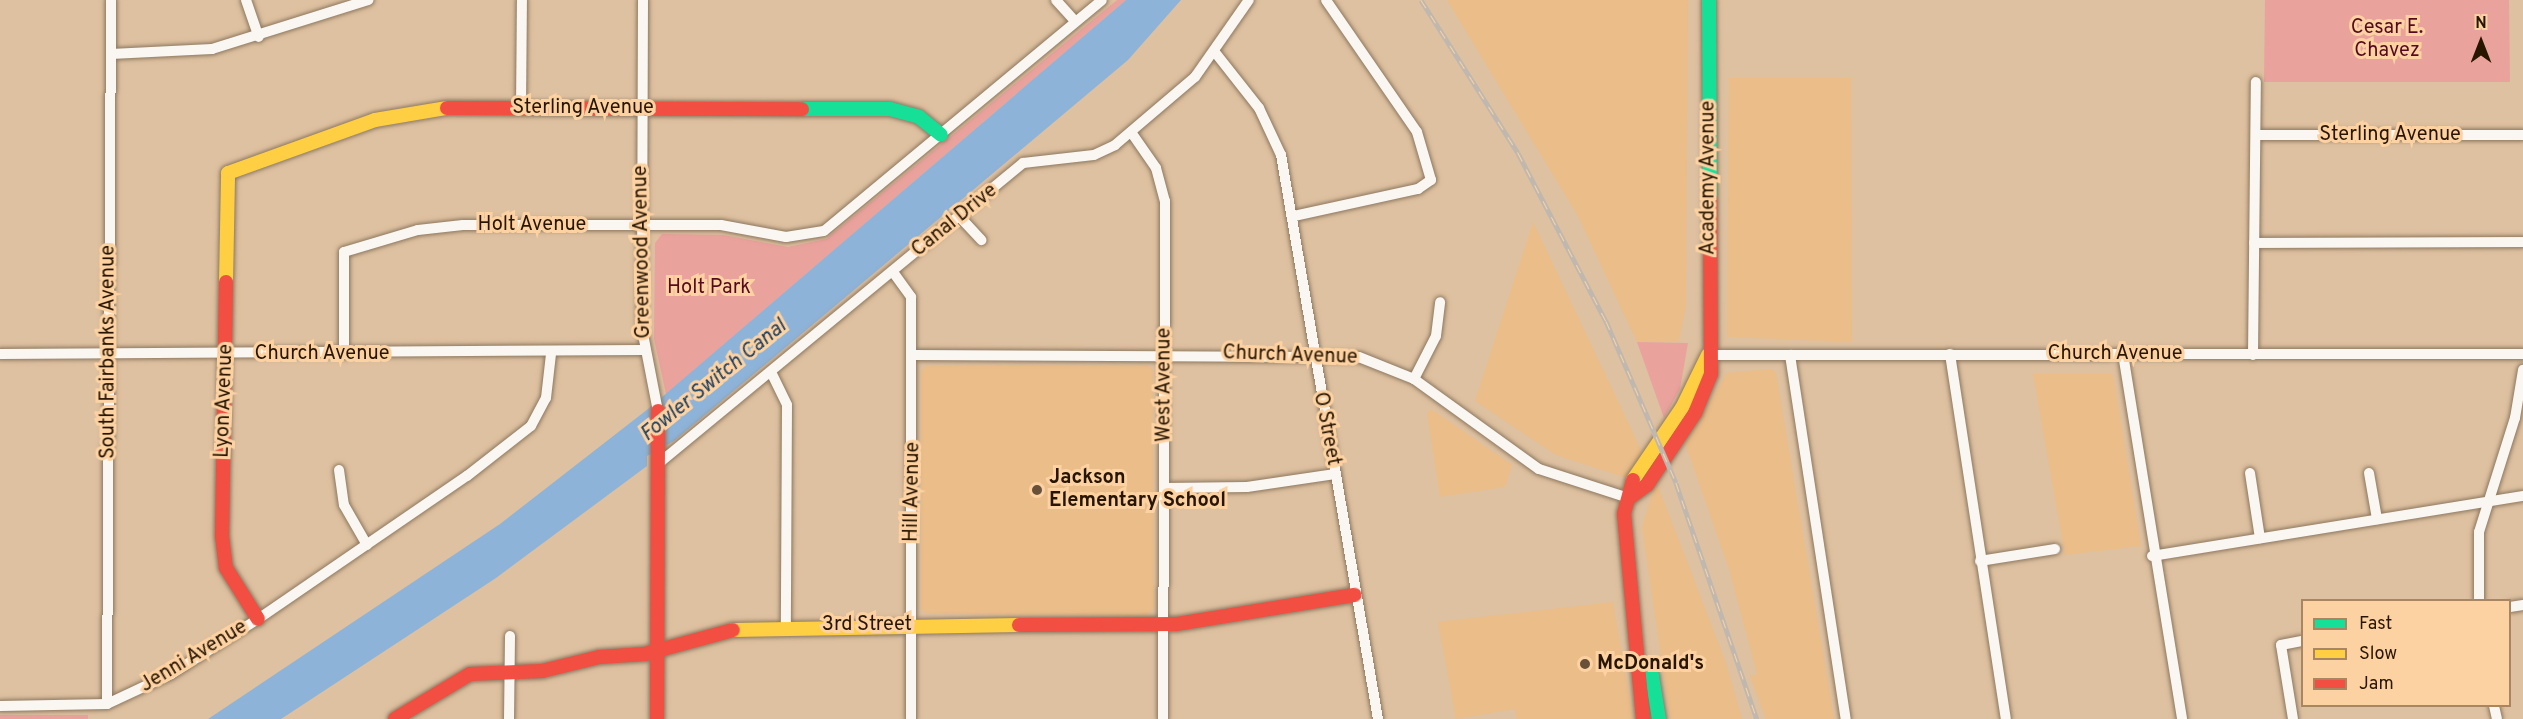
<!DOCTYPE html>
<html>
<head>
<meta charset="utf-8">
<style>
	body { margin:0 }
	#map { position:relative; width:2523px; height:719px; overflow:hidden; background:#dec1a0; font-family:Overpass,sans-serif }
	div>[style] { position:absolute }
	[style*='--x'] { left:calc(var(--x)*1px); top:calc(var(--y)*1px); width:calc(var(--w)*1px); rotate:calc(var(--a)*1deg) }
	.built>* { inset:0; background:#eabd89 }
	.green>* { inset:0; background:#eaa29d }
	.water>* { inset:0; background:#8eb3d8 }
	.roads { filter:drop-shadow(0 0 2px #8d7860) drop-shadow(0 0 2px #8d7860) }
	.street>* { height:10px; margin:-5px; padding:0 5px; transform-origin:5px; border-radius:5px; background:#faf6f1 }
	.fast>* { height:14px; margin:-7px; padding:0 7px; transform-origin:7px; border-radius:7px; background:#16e098 }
	.slow>* { height:14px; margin:-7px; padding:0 7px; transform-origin:7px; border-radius:7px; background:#ffcf43 }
	.jam>* { height:14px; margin:-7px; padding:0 7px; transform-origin:7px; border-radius:7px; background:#f24e42 }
	.rail>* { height:5px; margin-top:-2.5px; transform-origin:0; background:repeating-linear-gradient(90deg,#fdd2a2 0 9px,#c0b8af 0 18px); box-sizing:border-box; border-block:2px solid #c0b8af }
	.dots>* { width:16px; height:16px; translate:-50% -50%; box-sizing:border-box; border:3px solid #fdd2a2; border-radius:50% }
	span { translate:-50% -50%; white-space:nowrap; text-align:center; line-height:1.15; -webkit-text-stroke:6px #fdd2a2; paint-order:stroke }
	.park-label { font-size:20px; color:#550921 }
	.street-label { font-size:20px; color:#281500 }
	.poi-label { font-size:20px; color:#281500; font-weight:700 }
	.left { translate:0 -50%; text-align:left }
	.water-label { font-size:21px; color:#1c3f61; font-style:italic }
	.legend { position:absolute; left:2301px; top:599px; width:210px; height:108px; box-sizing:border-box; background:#fdd2a2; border:2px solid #a88661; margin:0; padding:8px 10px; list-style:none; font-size:18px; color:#281500 }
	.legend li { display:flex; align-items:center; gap:12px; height:30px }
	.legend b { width:30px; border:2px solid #a88661 }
	.north { position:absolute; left:2451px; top:12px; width:60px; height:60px; -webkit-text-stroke:4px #fdd2a2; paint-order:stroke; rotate:0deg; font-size:16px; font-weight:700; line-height:24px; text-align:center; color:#281500 }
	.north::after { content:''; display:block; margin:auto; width:21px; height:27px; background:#281500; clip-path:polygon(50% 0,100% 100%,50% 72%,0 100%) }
</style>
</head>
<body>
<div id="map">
	<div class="built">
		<div style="clip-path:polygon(1447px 0,1688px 0,1686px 305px,1679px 342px,1637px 342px,1578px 216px)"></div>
		<div style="clip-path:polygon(1729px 78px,1851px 78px,1852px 342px,1727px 337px)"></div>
		<div style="clip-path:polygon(1533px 222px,1642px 452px,1626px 478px,1556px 455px,1475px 401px)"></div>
		<div style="clip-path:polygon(1148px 365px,1153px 370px,1154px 608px,1148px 615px,927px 614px,921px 609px,921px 371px,926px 366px)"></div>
		<div style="clip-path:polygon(1772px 369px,1776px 373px,1834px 719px,1766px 719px,1750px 676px,1757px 674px,1729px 569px,1685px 443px,1727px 373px)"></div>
		<div style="clip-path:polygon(2033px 374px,2113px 374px,2141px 546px,2065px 555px)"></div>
		<div style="clip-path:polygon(1431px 409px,1512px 465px,1505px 487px,1440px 497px,1427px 414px)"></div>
		<div style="clip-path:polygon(1656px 481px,1726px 663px,1742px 719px,1670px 719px,1642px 527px)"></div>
		<div style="clip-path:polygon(1613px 602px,1633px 719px,1517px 719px,1515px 709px,1456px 719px,1438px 622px)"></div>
	</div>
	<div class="green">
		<div style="clip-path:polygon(1117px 0,1126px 0,666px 394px,654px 339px,655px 243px,662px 234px,723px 235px,788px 247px,826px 239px)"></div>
		<div style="clip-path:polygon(2265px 0,2509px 0,2510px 82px,2264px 82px)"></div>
		<div style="clip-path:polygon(1637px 342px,1688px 343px,1680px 389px,1664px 418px)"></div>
		<div style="clip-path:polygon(0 715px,88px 715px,88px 719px,0 719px)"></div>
	</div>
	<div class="water">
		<div style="clip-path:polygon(1126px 0,1181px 0,1128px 60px,674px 441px,647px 456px,647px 466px,496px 578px,281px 719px,208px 719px,500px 524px,648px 409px)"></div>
	</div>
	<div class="roads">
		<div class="street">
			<div style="--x:246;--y:0;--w:39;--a:71"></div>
			<div style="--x:643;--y:0;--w:329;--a:90.2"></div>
			<div style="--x:642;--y:329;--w:84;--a:79"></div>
			<div style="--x:1056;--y:0;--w:28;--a:48"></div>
			<div style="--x:1214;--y:51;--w:73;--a:51.7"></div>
			<div style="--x:1259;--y:108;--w:52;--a:64.9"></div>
			<div style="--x:1281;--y:155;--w:572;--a:80.24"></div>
			<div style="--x:111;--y:54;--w:101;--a:-2.8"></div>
			<div style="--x:212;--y:49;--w:164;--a:-17.4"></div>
			<div style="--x:521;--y:108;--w:108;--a:-89.5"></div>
			<div style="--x:1131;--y:132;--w:44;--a:55.2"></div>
			<div style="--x:1156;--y:168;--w:34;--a:75"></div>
			<div style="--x:1165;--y:201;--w:518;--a:90.22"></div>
			<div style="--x:2256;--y:135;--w:267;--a:0"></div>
			<div style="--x:959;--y:216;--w:33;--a:47"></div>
			<div style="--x:1294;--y:216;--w:127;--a:-12.3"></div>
			<div style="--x:1418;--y:189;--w:16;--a:-35"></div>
			<div style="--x:1431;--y:180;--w:50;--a:-106.3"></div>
			<div style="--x:1417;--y:132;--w:160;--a:-124.6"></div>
			<div style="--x:2254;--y:243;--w:269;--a:-0.2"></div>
			<div style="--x:893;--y:272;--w:31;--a:54"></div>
			<div style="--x:911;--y:297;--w:422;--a:90"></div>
			<div style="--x:0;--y:354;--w:644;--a:-0.36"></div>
			<div style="--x:344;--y:354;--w:102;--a:-90"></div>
			<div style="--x:344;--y:252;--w:77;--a:-16.6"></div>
			<div style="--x:418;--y:230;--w:45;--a:-6.3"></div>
			<div style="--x:463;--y:225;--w:258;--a:0"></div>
			<div style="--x:721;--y:225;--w:66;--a:10.5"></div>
			<div style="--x:786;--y:237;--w:38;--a:-9"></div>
			<div style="--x:824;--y:231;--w:361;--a:-39.7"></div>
			<div style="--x:1950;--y:354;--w:369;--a:81.3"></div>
			<div style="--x:2123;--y:354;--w:370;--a:80.8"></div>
			<div style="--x:913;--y:355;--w:446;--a:0.3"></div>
			<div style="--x:1359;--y:357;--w:59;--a:21.8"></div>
			<div style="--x:1414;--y:379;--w:154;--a:35.8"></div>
			<div style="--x:1539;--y:469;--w:95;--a:17.9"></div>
			<div style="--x:1708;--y:355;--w:815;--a:-0.07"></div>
			<div style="--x:1790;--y:355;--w:368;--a:81.3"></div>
			<div style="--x:2253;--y:355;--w:273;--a:-89.4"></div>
			<div style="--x:772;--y:374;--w:34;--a:64"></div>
			<div style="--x:787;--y:405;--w:220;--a:90.3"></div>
			<div style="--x:1414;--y:379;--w:48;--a:-62.9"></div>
			<div style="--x:1436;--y:336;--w:34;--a:-83"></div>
			<div style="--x:658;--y:464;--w:473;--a:-39.5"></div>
			<div style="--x:1023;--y:163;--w:71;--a:-6.4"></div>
			<div style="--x:1094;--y:155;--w:23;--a:-25"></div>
			<div style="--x:1115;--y:145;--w:105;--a:-40.4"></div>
			<div style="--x:1195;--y:77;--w:94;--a:-55"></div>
			<div style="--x:339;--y:470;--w:35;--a:82"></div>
			<div style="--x:344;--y:505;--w:46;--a:60.1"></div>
			<div style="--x:2250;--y:473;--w:66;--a:81.3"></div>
			<div style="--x:2369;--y:473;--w:47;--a:80.1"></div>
			<div style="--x:1165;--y:488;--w:82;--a:-0.7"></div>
			<div style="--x:1247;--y:487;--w:89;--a:-8.4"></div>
			<div style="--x:2152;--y:556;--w:376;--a:-9.2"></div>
			<div style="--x:1980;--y:561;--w:76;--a:-9.1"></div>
			<div style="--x:2479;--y:600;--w:68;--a:-90"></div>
			<div style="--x:2479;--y:532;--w:120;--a:-72.5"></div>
			<div style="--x:2515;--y:418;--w:49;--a:-80.5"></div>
			<div style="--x:2510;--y:607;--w:13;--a:-9"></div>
			<div style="--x:107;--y:704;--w:704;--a:-89.67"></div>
			<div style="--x:0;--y:706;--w:107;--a:-1.1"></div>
			<div style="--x:107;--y:704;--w:71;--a:-25.1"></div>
			<div style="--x:171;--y:674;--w:103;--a:-32.3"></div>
			<div style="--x:258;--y:619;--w:253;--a:-34.4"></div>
			<div style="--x:467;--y:476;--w:81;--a:-38"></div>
			<div style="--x:531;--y:426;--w:32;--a:-62"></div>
			<div style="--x:546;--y:398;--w:44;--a:-83.5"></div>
			<div style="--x:2494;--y:706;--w:13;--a:77"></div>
			<div style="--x:509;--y:719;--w:83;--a:-89.3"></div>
			<div style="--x:2293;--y:719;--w:75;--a:-99.2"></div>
			<div style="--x:2281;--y:645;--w:21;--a:-11"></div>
		</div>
		<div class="fast">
			<div style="--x:1709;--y:0;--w:199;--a:89.7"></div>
			<div style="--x:802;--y:109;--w:88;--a:0"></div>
			<div style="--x:890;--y:109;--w:30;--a:15"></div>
			<div style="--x:919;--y:117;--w:28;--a:39"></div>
			<div style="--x:1641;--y:665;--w:16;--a:45"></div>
			<div style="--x:1652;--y:676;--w:44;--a:80.8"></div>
		</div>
		<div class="slow">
			<div style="--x:226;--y:282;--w:109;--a:-88.9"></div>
			<div style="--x:228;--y:173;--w:156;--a:-19.8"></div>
			<div style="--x:375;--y:120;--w:73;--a:-9.5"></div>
			<div style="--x:1633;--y:480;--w:87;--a:-55.8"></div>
			<div style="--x:1682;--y:408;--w:59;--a:-63.9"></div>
			<div style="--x:733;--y:630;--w:286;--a:-1"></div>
		</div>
		<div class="jam">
			<div style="--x:447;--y:108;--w:355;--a:0.2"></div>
			<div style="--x:226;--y:282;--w:254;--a:90.9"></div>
			<div style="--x:222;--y:536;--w:32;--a:83"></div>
			<div style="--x:226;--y:568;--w:60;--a:57.9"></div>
			<div style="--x:1633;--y:480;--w:35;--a:105"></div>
			<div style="--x:1624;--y:514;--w:206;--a:84.7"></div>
			<div style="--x:1629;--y:498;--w:22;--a:-36"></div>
			<div style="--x:1647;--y:485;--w:87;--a:-56.3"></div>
			<div style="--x:1695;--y:413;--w:42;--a:-67.7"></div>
			<div style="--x:1711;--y:374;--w:175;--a:-90.3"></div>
			<div style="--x:1019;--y:625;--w:158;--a:-0.4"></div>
			<div style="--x:1177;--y:624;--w:180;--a:-9.3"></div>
			<div style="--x:395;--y:719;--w:87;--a:-31"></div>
			<div style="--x:470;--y:674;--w:72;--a:-2.4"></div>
			<div style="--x:542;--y:671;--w:59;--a:-13.8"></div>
			<div style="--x:599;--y:657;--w:46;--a:-3.7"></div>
			<div style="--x:645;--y:654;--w:91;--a:-15.3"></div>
			<div style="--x:657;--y:719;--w:308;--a:-89.8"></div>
		</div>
	</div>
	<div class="rail">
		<div style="--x:1421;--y:0;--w:181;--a:57.6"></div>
		<div style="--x:1518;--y:153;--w:190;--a:62.4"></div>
		<div style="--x:1606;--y:321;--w:176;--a:66.6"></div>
		<div style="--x:1676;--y:483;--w:250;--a:71.1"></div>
	</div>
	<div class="dots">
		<div style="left:1037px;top:490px;background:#685138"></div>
		<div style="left:1585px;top:664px;background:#685138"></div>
	</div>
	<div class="park-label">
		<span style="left:2387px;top:40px">Cesar E.<br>Chavez</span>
		<span style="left:709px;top:288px">Holt Park</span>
	</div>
	<div class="street-label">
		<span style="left:583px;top:108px">Sterling Avenue</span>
		<span style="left:2390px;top:135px">Sterling Avenue</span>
		<span style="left:1709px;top:178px;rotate:-90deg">Academy Avenue</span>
		<span style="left:955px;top:221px;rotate:-39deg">Canal Drive</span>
		<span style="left:532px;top:225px">Holt Avenue</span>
		<span style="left:643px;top:252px;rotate:-91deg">Greenwood Avenue</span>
		<span style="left:109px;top:352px;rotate:-90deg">South Fairbanks Avenue</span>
		<span style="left:322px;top:354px">Church Avenue</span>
		<span style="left:2115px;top:354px">Church Avenue</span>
		<span style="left:1290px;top:356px;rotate:2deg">Church Avenue</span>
		<span style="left:1165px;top:385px;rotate:-90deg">West Avenue</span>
		<span style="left:225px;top:401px;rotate:-88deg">Lyon Avenue</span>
		<span style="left:1326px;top:429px;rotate:79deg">O Street</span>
		<span style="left:913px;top:492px;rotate:-89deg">Hill Avenue</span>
		<span style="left:867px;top:625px">3rd Street</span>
		<span style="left:194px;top:657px;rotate:-31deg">Jenni Avenue</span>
	</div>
	<div class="poi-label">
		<span class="left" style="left:1049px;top:490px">Jackson<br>Elementary School</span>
		<span class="left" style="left:1597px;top:664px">McDonald's</span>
	</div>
	<div class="water-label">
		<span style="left:714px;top:381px;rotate:-39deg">Fowler Switch Canal</span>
	</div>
	<ul class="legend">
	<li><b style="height:8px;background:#16e098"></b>Fast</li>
	<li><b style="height:8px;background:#ffcf43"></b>Slow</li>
	<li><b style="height:8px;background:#f24e42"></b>Jam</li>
	</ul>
	<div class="north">N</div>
</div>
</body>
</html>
